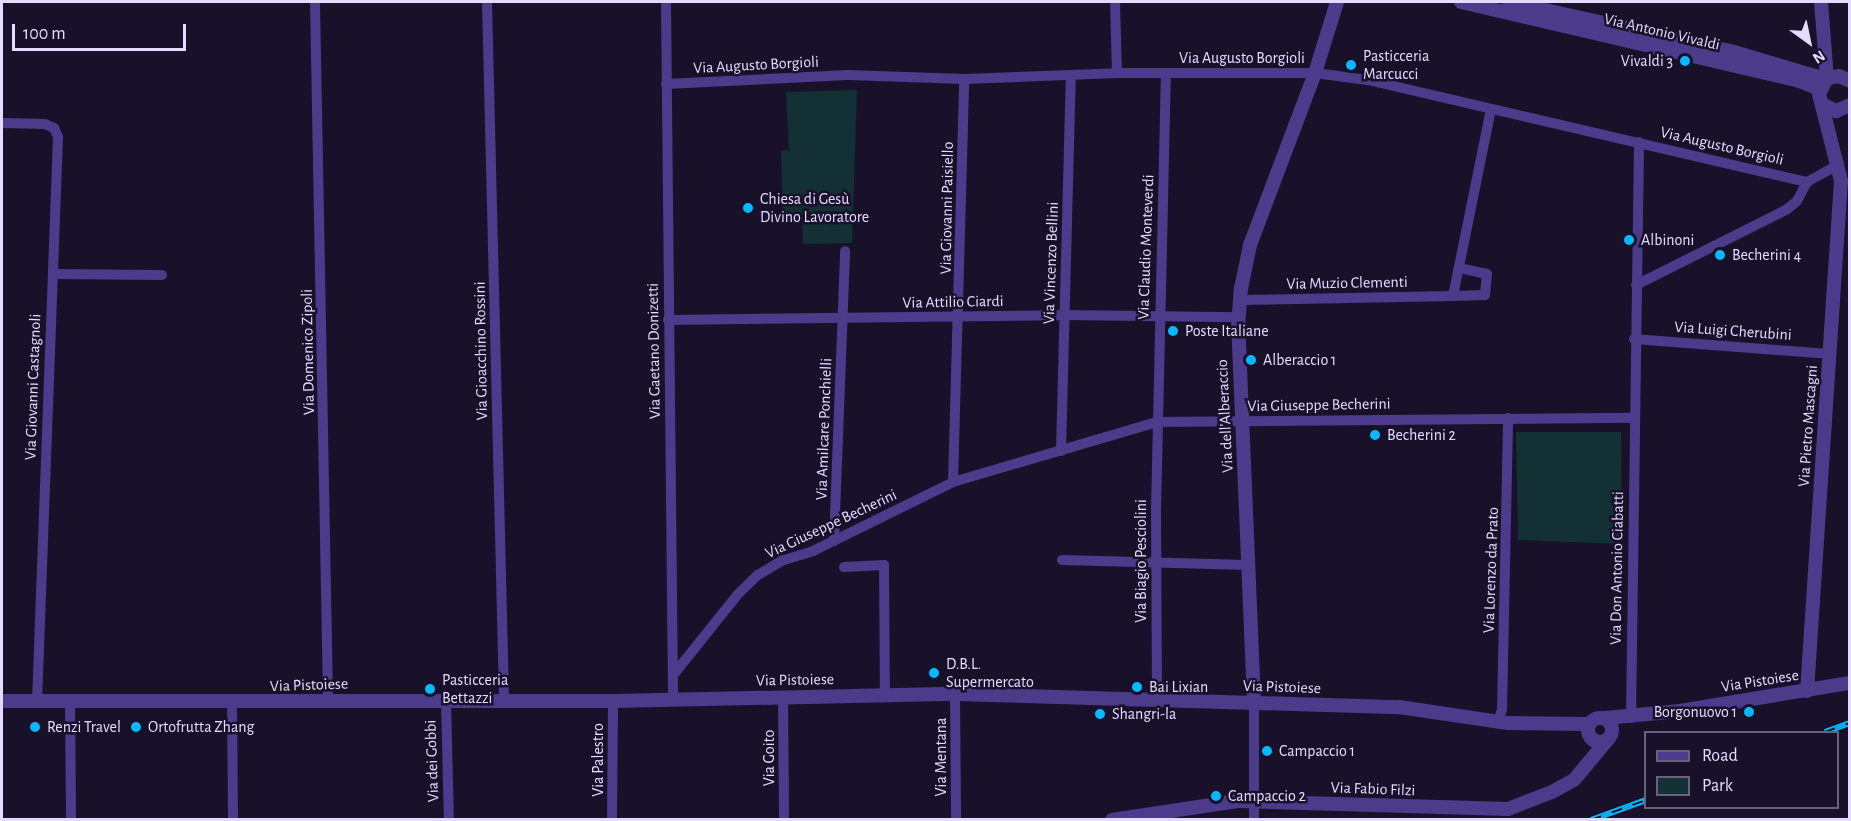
<!DOCTYPE html>
<html>
<head>
<meta charset="utf-8">
<style>
	body { margin:0 }
	#map { position:relative; width:1851px; height:821px; overflow:hidden; background:#19102a; font-family:"Alegreya Sans",sans-serif }
	div>[style] { position:absolute }
	[style*='--x'] { left:calc(var(--x)*1px); top:calc(var(--y)*1px); width:calc(var(--w)*1px); rotate:calc(var(--a)*1deg) }
	.green>* { inset:0; background:#133034 }
	.minor>* { height:10px; margin:-5px; padding:0 5px; transform-origin:5px; border-radius:5px; background:#4c3b8a }
	.tertiary>* { height:14px; margin:-7px; padding:0 7px; transform-origin:7px; border-radius:7px; background:#4c3b8a }
	.tertiary>.ring { margin:-7px; padding:0; box-sizing:content-box; background:none; border:14px solid #4c3b8a; border-radius:50% }
	.rail>* { height:6px; margin-top:-3px; transform-origin:0; background:repeating-linear-gradient(90deg,#19102a 0 11px,#06b9ff 0 22px); box-sizing:border-box; border-block:2px solid #06b9ff }
	.dots>* { width:16px; height:16px; translate:-50% -50%; box-sizing:border-box; border:3px solid #19102a; border-radius:50% }
	span { translate:-50% -50%; white-space:nowrap; text-align:center; line-height:1.15; -webkit-text-stroke:5px #19102a; paint-order:stroke }
	.street-label { font-size:16px; color:#e5daff }
	.poi-label { font-size:16px; color:#e5daff }
	.left { translate:0 -50%; text-align:left }
	.right { translate:-100% -50%; text-align:right }
	.frame { position:absolute; inset:0; border:3px solid #e5daff; pointer-events:none }
	.legend { position:absolute; left:1644px; top:731px; width:195px; height:78px; box-sizing:border-box; background:#19102a; border:2px solid #6b617f; margin:0; padding:8px 10px; list-style:none; font-size:18px; color:#e5daff }
	.legend li { display:flex; align-items:center; gap:12px; height:30px }
	.legend b { width:30px; border:2px solid #6b617f }
	.north { position:absolute; left:1779px; top:12px; width:60px; height:60px; -webkit-text-stroke:4px #19102a; paint-order:stroke; rotate:147deg; font-size:16px; font-weight:700; line-height:24px; text-align:center; color:#e5daff }
	.north::after { content:''; display:block; margin:auto; width:21px; height:27px; background:#e5daff; clip-path:polygon(50% 0,100% 100%,50% 72%,0 100%) }
	.scale { position:absolute; left:12px; top:24px; width:174px; height:27px; box-sizing:border-box; border:3px solid #e5daff; border-top:0; padding-left:8px; font-size:18px; line-height:21px; white-space:nowrap; color:#e5daff; -webkit-text-stroke:4px #19102a; paint-order:stroke }
</style>
</head>
<body>
<div id="map">
	<div class="green">
		<div style="clip-path:polygon(857px 90px,852px 243px,803px 244px,802px 220px,783px 219px,781px 151px,789px 150px,786px 92px)"></div>
		<div style="clip-path:polygon(1516px 432px,1621px 432px,1622px 544px,1518px 540px)"></div>
	</div>
	<div class="minor">
		<div style="--x:315;--y:2;--w:699;--a:88.93"></div>
		<div style="--x:487;--y:2;--w:698;--a:88.6"></div>
		<div style="--x:666;--y:2;--w:697;--a:89.42"></div>
		<div style="--x:1115;--y:2;--w:71;--a:88.4"></div>
		<div style="--x:666;--y:84;--w:182;--a:-2.8"></div>
		<div style="--x:848;--y:75;--w:116;--a:2"></div>
		<div style="--x:964;--y:79;--w:153;--a:-2.2"></div>
		<div style="--x:1117;--y:73;--w:198;--a:0"></div>
		<div style="--x:1315;--y:73;--w:53;--a:7.5"></div>
		<div style="--x:1368;--y:80;--w:451;--a:13.1"></div>
		<div style="--x:2;--y:123;--w:43;--a:1.3"></div>
		<div style="--x:45;--y:124;--w:10;--a:24"></div>
		<div style="--x:54;--y:128;--w:10;--a:66"></div>
		<div style="--x:58;--y:137;--w:564;--a:92.13"></div>
		<div style="--x:1807;--y:182;--w:37;--a:-29"></div>
		<div style="--x:53;--y:274;--w:109;--a:0.5"></div>
		<div style="--x:1636;--y:285;--w:168;--a:-26.6"></div>
		<div style="--x:1786;--y:210;--w:14;--a:-39"></div>
		<div style="--x:1797;--y:201;--w:21;--a:-62"></div>
		<div style="--x:1453;--y:296;--w:32;--a:-2"></div>
		<div style="--x:1485;--y:295;--w:21;--a:-85"></div>
		<div style="--x:1487;--y:274;--w:29;--a:-168"></div>
		<div style="--x:1241;--y:300;--w:212;--a:-1.1"></div>
		<div style="--x:1453;--y:296;--w:190;--a:-78.5"></div>
		<div style="--x:668;--y:320;--w:396;--a:-0.7"></div>
		<div style="--x:1064;--y:315;--w:175;--a:0.7"></div>
		<div style="--x:1634;--y:339;--w:197;--a:4.4"></div>
		<div style="--x:1061;--y:451;--w:376;--a:-88.5"></div>
		<div style="--x:953;--y:482;--w:403;--a:-88.4"></div>
		<div style="--x:834;--y:541;--w:290;--a:-87.8"></div>
		<div style="--x:1062;--y:560;--w:187;--a:1.5"></div>
		<div style="--x:844;--y:567;--w:40;--a:-2.9"></div>
		<div style="--x:884;--y:565;--w:130;--a:89.6"></div>
		<div style="--x:674;--y:674;--w:102;--a:-51.3"></div>
		<div style="--x:738;--y:594;--w:28;--a:-44"></div>
		<div style="--x:758;--y:575;--w:27;--a:-31"></div>
		<div style="--x:781;--y:561;--w:34;--a:-17"></div>
		<div style="--x:813;--y:551;--w:156;--a:-26.2"></div>
		<div style="--x:953;--y:482;--w:213;--a:-16.4"></div>
		<div style="--x:1157;--y:422;--w:477;--a:-0.5"></div>
		<div style="--x:955;--y:694;--w:126;--a:89.5"></div>
		<div style="--x:783;--y:697;--w:123;--a:89.5"></div>
		<div style="--x:1157;--y:700;--w:190;--a:-90.3"></div>
		<div style="--x:1156;--y:510;--w:437;--a:-88.7"></div>
		<div style="--x:70;--y:701;--w:119;--a:89.5"></div>
		<div style="--x:446;--y:701;--w:119;--a:88.6"></div>
		<div style="--x:232;--y:703;--w:117;--a:89.5"></div>
		<div style="--x:1631;--y:718;--w:576;--a:-89.2"></div>
		<div style="--x:1498;--y:722;--w:13;--a:-72"></div>
		<div style="--x:1502;--y:710;--w:292;--a:-88.8"></div>
		<div style="--x:612;--y:820;--w:119;--a:-89.5"></div>
		<div style="--x:1254;--y:820;--w:118;--a:-90"></div>
	</div>
	<div class="tertiary">
		<div style="--x:1461;--y:2;--w:345;--a:13.1"></div>
		<div style="--x:1797;--y:80;--w:24;--a:22"></div>
		<div style="--x:1509;--y:2;--w:230;--a:12.5"></div>
		<div style="--x:1734;--y:52;--w:96;--a:16.4"></div>
		<div style="--x:1821;--y:2;--w:76;--a:85.5"></div>
		<div style="--x:1822;--y:104;--w:16;--a:27"></div>
		<div style="--x:1836;--y:111;--w:15;--a:-23"></div>
		<div style="--x:1807;--y:691;--w:511;--a:-86.19"></div>
		<div style="--x:1841;--y:181;--w:90;--a:-104.2"></div>
		<div style="--x:1819;--y:94;--w:18;--a:-63"></div>
		<div style="--x:1827;--y:78;--w:12;--a:-9"></div>
		<div style="--x:1839;--y:76;--w:12;--a:24"></div>
		<div style="--x:2;--y:701;--w:611;--a:0"></div>
		<div style="--x:613;--y:701;--w:342;--a:-1.2"></div>
		<div style="--x:955;--y:694;--w:444;--a:1.7"></div>
		<div style="--x:1399;--y:707;--w:110;--a:8.4"></div>
		<div style="--x:1508;--y:723;--w:81;--a:0.7"></div>
		<div style="--x:1254;--y:702;--w:374;--a:-92.4"></div>
		<div style="--x:1238;--y:328;--w:39;--a:-86"></div>
		<div style="--x:1241;--y:289;--w:45;--a:-78.4"></div>
		<div style="--x:1250;--y:245;--w:184;--a:-69.3"></div>
		<div style="--x:1315;--y:73;--w:74;--a:-72.8"></div>
		<div class="ring" style="left:1588px;top:718px;width:10px;height:10px"></div>
		<div style="--x:1605;--y:718;--w:75;--a:-5.3"></div>
		<div style="--x:1680;--y:711;--w:172;--a:-9.4"></div>
		<div style="--x:1112;--y:820;--w:127;--a:-8.6"></div>
		<div style="--x:1238;--y:801;--w:270;--a:1.7"></div>
		<div style="--x:1508;--y:809;--w:47;--a:-21.1"></div>
		<div style="--x:1552;--y:792;--w:25;--a:-29"></div>
		<div style="--x:1574;--y:780;--w:53;--a:-50.3"></div>
	</div>
	<div class="rail">
		<div style="--x:1825;--y:732;--w:27;--a:-20"></div>
		<div style="--x:1591;--y:820;--w:59;--a:-20"></div>
	</div>
	<div class="dots">
		<div style="left:1685px;top:61px;background:#06b9ff"></div>
		<div style="left:1351px;top:65px;background:#06b9ff"></div>
		<div style="left:748px;top:208px;background:#06b9ff"></div>
		<div style="left:1629px;top:240px;background:#06b9ff"></div>
		<div style="left:1720px;top:255px;background:#06b9ff"></div>
		<div style="left:1173px;top:331px;background:#06b9ff"></div>
		<div style="left:1251px;top:360px;background:#06b9ff"></div>
		<div style="left:1375px;top:435px;background:#06b9ff"></div>
		<div style="left:934px;top:673px;background:#06b9ff"></div>
		<div style="left:1137px;top:687px;background:#06b9ff"></div>
		<div style="left:430px;top:689px;background:#06b9ff"></div>
		<div style="left:1749px;top:712px;background:#06b9ff"></div>
		<div style="left:1100px;top:714px;background:#06b9ff"></div>
		<div style="left:35px;top:727px;background:#06b9ff"></div>
		<div style="left:136px;top:727px;background:#06b9ff"></div>
		<div style="left:1267px;top:751px;background:#06b9ff"></div>
		<div style="left:1216px;top:796px;background:#06b9ff"></div>
	</div>
	<div class="street-label">
		<span style="left:1662px;top:32px;rotate:13deg">Via Antonio Vivaldi</span>
		<span style="left:1242px;top:58px">Via Augusto Borgioli</span>
		<span style="left:756px;top:65px;rotate:-3deg">Via Augusto Borgioli</span>
		<span style="left:1722px;top:146px;rotate:13deg">Via Augusto Borgioli</span>
		<span style="left:947px;top:208px;rotate:-89deg">Via Giovanni Paisiello</span>
		<span style="left:1146px;top:247px;rotate:-88deg">Via Claudio Monteverdi</span>
		<span style="left:1051px;top:263px;rotate:-88deg">Via Vincenzo Bellini</span>
		<span style="left:1347px;top:283px;rotate:-1deg">Via Muzio Clementi</span>
		<span style="left:953px;top:302px;rotate:-1deg">Via Attilio Ciardi</span>
		<span style="left:1733px;top:331px;rotate:4deg">Via Luigi Cherubini</span>
		<span style="left:481px;top:351px;rotate:-91deg">Via Gioacchino Rossini</span>
		<span style="left:654px;top:351px;rotate:-91deg">Via Gaetano Donizetti</span>
		<span style="left:308px;top:352px;rotate:-91deg">Via Domenico Zipoli</span>
		<span style="left:33px;top:387px;rotate:-88deg">Via Giovanni Castagnoli</span>
		<span style="left:1319px;top:405px;rotate:-1deg">Via Giuseppe Becherini</span>
		<span style="left:1225px;top:416px;rotate:-93deg">Via dell'Alberaccio</span>
		<span style="left:1808px;top:426px;rotate:-86deg">Via Pietro Mascagni</span>
		<span style="left:824px;top:429px;rotate:-88deg">Via Amilcare Ponchielli</span>
		<span style="left:831px;top:524px;rotate:-25deg">Via Giuseppe Becherini</span>
		<span style="left:1141px;top:561px;rotate:-90deg">Via Biagio Pesciolini</span>
		<span style="left:1617px;top:568px;rotate:-89deg">Via Don Antonio Ciabatti</span>
		<span style="left:1491px;top:570px;rotate:-88deg">Via Lorenzo da Prato</span>
		<span style="left:795px;top:680px;rotate:-1deg">Via Pistoiese</span>
		<span style="left:1760px;top:681px;rotate:-9deg">Via Pistoiese</span>
		<span style="left:309px;top:685px;rotate:-2deg">Via Pistoiese</span>
		<span style="left:1282px;top:687px;rotate:2deg">Via Pistoiese</span>
		<span style="left:941px;top:757px;rotate:-90deg">Via Mentana</span>
		<span style="left:769px;top:758px;rotate:-90deg">Via Goito</span>
		<span style="left:598px;top:760px;rotate:-90deg">Via Palestro</span>
		<span style="left:432px;top:761px;rotate:-92deg">Via dei Gobbi</span>
		<span style="left:1373px;top:789px;rotate:2deg">Via Fabio Filzi</span>
	</div>
	<div class="poi-label">
		<span class="left" style="left:1363px;top:65px">Pasticceria<br>Marcucci</span>
		<span class="right" style="left:1673px;top:61px">Vivaldi 3</span>
		<span class="left" style="left:760px;top:208px">Chiesa di Gesù<br>Divino Lavoratore</span>
		<span class="left" style="left:1641px;top:240px">Albinoni</span>
		<span class="left" style="left:1732px;top:255px">Becherini 4</span>
		<span class="left" style="left:1185px;top:331px">Poste Italiane</span>
		<span class="left" style="left:1263px;top:360px">Alberaccio 1</span>
		<span class="left" style="left:1387px;top:435px">Becherini 2</span>
		<span class="left" style="left:946px;top:673px">D.B.L.<br>Supermercato</span>
		<span class="left" style="left:442px;top:689px">Pasticceria<br>Bettazzi</span>
		<span class="left" style="left:1149px;top:687px">Bai Lixian</span>
		<span class="right" style="left:1737px;top:712px">Borgonuovo 1</span>
		<span class="left" style="left:1112px;top:714px">Shangri-la</span>
		<span class="left" style="left:47px;top:727px">Renzi Travel</span>
		<span class="left" style="left:148px;top:727px">Ortofrutta Zhang</span>
		<span class="left" style="left:1279px;top:751px">Campaccio 1</span>
		<span class="left" style="left:1228px;top:796px">Campaccio 2</span>
	</div>
	<div class="frame"></div>
	<ul class="legend">
	<li><b style="height:8px;background:#4c3b8a"></b>Road</li>
	<li><b style="height:16px;background:#133034"></b>Park</li>
	</ul>
	<div class="north">N</div>
	<div class="scale">100 m</div>
</div>
</body>
</html>
